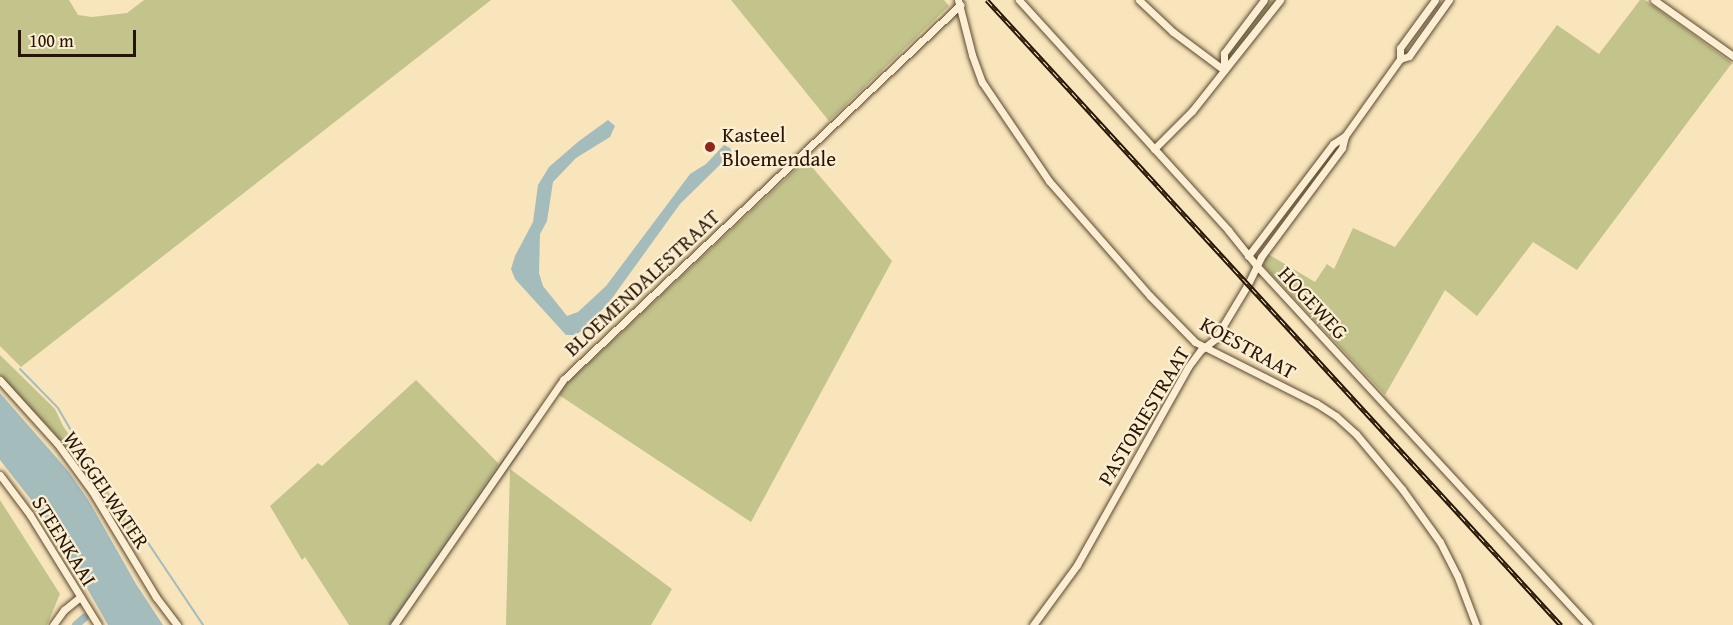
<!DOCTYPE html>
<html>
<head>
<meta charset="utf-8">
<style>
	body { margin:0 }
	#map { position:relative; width:1733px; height:625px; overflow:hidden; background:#f9e5bb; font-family:"Gentium Book Plus",serif }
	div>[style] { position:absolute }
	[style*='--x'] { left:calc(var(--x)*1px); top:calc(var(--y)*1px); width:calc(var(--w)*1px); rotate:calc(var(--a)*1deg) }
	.green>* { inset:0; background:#c3c38c }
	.water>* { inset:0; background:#a5bcbd }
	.stream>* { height:2px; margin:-1px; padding:0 1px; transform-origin:1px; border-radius:1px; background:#a5bcbd }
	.canal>* { height:8px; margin:-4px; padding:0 4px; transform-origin:4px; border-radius:4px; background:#a5bcbd }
	.roads { filter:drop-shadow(0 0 2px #5b4930) drop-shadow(0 0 2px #5b4930) }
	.minor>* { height:7px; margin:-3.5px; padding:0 3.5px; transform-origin:3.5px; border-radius:3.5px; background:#fbeed3 }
	.rail>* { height:4.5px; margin-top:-2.25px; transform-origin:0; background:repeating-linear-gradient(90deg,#fbeed3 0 7px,#261502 0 14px); box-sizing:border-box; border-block:2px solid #261502 }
	.dots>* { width:16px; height:16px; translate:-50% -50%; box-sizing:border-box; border:3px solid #fbeed3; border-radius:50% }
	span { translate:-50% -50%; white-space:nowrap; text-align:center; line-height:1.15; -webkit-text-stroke:4.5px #fbeed3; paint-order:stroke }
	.poi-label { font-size:21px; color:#261502 }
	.left { translate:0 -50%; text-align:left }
	.street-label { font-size:21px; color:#261502 }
	.scale { position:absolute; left:18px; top:30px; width:118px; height:27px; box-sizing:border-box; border:3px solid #261502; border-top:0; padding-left:8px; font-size:18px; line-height:21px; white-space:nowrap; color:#261502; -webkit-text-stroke:4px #fbeed3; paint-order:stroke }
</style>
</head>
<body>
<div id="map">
	<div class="green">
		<div style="clip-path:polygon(0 0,69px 0,78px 15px,92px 17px,127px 13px,144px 0,491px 0,21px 367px,0 346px)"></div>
		<div style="clip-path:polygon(731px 0,944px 0,949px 6px,829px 121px)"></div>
		<div style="clip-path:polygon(1268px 0,1276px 0,1232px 58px,1228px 58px,1228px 53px)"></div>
		<div style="clip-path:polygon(1640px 0,1645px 0,1732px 63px,1577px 270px,1533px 242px,1477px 316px,1445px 290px,1385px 395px,1264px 266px,1265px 259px,1268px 254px,1315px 282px,1327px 264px,1334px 269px,1353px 228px,1395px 247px,1557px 25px,1599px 54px)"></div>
		<div style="clip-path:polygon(806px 160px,892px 261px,751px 522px,559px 395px,563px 387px)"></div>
		<div style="clip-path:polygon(0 355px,55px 409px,63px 426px,138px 535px,126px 541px,108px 508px,54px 433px,0 376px)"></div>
		<div style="clip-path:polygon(416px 380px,499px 464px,388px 625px,349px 625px,305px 557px,302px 560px,270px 506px,318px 463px,322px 466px)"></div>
		<div style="clip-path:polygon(510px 469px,672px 589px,651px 625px,506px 625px)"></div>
		<div style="clip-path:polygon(0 500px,60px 594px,47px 625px,0 625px)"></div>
	</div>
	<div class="water">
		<div style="clip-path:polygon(608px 120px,615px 126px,610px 137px,576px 158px,553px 182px,547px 221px,540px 234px,539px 273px,543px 286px,567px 316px,578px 312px,606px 286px,690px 174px,706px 164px,724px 145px,730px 148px,732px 153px,680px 204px,610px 301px,583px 330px,575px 335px,566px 335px,515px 279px,511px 269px,515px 256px,533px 222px,538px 185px,549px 167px,579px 141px)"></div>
		<div style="clip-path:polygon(0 393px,69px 472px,89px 501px,136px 584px,163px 625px,108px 625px,51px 525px,0 460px)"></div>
	</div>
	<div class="stream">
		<div style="--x:20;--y:369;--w:54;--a:45.7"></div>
		<div style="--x:58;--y:408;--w:50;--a:59.8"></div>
		<div style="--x:83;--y:451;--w:33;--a:51"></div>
		<div style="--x:104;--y:477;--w:178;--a:56.2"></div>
		<div style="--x:478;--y:509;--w:75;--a:-54.2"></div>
		<div style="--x:417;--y:598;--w:18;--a:-56"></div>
		<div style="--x:389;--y:625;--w:262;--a:-55.1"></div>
	</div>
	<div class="canal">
		<div style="--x:76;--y:625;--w:11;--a:-41"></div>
	</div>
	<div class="roads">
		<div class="minor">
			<div style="--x:958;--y:0;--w:57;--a:75.7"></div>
			<div style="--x:972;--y:55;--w:29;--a:70"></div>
			<div style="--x:982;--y:82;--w:120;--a:55.9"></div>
			<div style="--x:1049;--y:181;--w:153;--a:48.7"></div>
			<div style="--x:1150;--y:296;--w:64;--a:45.6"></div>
			<div style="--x:1195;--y:342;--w:136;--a:26.8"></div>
			<div style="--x:1316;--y:403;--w:24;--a:33"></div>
			<div style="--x:1336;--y:416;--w:27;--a:42"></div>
			<div style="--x:1356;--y:434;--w:72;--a:50.1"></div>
			<div style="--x:1402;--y:489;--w:65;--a:54.4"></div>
			<div style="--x:1440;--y:542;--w:37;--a:63"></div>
			<div style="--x:1457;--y:575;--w:53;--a:69.2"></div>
			<div style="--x:1019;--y:0;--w:311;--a:47.7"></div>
			<div style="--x:1228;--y:230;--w:45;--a:51.3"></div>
			<div style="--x:1256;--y:265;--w:490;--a:47.3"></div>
			<div style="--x:1139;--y:0;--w:47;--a:43.3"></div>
			<div style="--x:1173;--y:32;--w:64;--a:36.7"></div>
			<div style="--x:1654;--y:0;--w:97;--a:35.3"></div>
			<div style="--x:1400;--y:59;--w:9;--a:-18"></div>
			<div style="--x:1409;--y:56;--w:69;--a:-54.5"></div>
			<div style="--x:1224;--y:70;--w:17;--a:-90"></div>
			<div style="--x:1224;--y:53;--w:66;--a:-53"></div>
			<div style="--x:1154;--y:149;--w:54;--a:-45"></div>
			<div style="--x:1192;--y:111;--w:142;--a:-51.6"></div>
			<div style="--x:1248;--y:256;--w:141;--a:-52.8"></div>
			<div style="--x:1333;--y:144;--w:14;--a:-34"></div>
			<div style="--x:1345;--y:136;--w:95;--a:-54.5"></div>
			<div style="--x:1400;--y:59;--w:11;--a:-90"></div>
			<div style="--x:1400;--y:48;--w:59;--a:-53.9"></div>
			<div style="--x:0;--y:380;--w:85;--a:47.9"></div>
			<div style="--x:57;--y:443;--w:59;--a:53.9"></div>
			<div style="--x:92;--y:491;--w:124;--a:58.9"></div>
			<div style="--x:156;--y:597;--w:35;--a:53"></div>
			<div style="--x:0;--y:475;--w:50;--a:53.1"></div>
			<div style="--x:30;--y:515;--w:129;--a:58.3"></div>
			<div style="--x:53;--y:625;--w:19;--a:-54"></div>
			<div style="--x:64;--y:610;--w:21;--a:-39"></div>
			<div style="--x:394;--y:625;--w:299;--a:-55.4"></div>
			<div style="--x:564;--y:379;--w:545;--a:-43.36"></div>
			<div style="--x:1033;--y:625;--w:74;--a:-53.7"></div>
			<div style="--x:1077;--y:565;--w:227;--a:-60.7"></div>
			<div style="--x:1188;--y:367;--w:21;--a:-53"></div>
			<div style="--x:1201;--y:350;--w:18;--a:-38"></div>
			<div style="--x:1215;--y:339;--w:64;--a:-59"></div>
			<div style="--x:1248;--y:284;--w:30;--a:-64"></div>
			<div style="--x:1261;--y:257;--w:136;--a:-53.4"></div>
			<div style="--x:1342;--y:148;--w:12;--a:-76"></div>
		</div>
	</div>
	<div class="rail">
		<div style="--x:987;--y:0;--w:849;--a:47.44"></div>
	</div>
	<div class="dots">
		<div style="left:710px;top:147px;background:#8f2418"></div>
	</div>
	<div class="poi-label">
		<span class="left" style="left:722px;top:147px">Kasteel<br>Bloemendale</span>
	</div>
	<div class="street-label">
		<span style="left:642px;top:283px;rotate:-43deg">BLOEMENDALESTRAAT</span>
		<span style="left:1313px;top:303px;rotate:47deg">HOGEWEG</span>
		<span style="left:1248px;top:348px;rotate:29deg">KOESTRAAT</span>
		<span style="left:1144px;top:416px;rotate:-59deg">PASTORIESTRAAT</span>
		<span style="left:106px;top:490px;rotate:56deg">WAGGELWATER</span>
		<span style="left:64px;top:541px;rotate:58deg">STEENKAAI</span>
	</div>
	<div class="scale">100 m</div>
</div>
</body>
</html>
